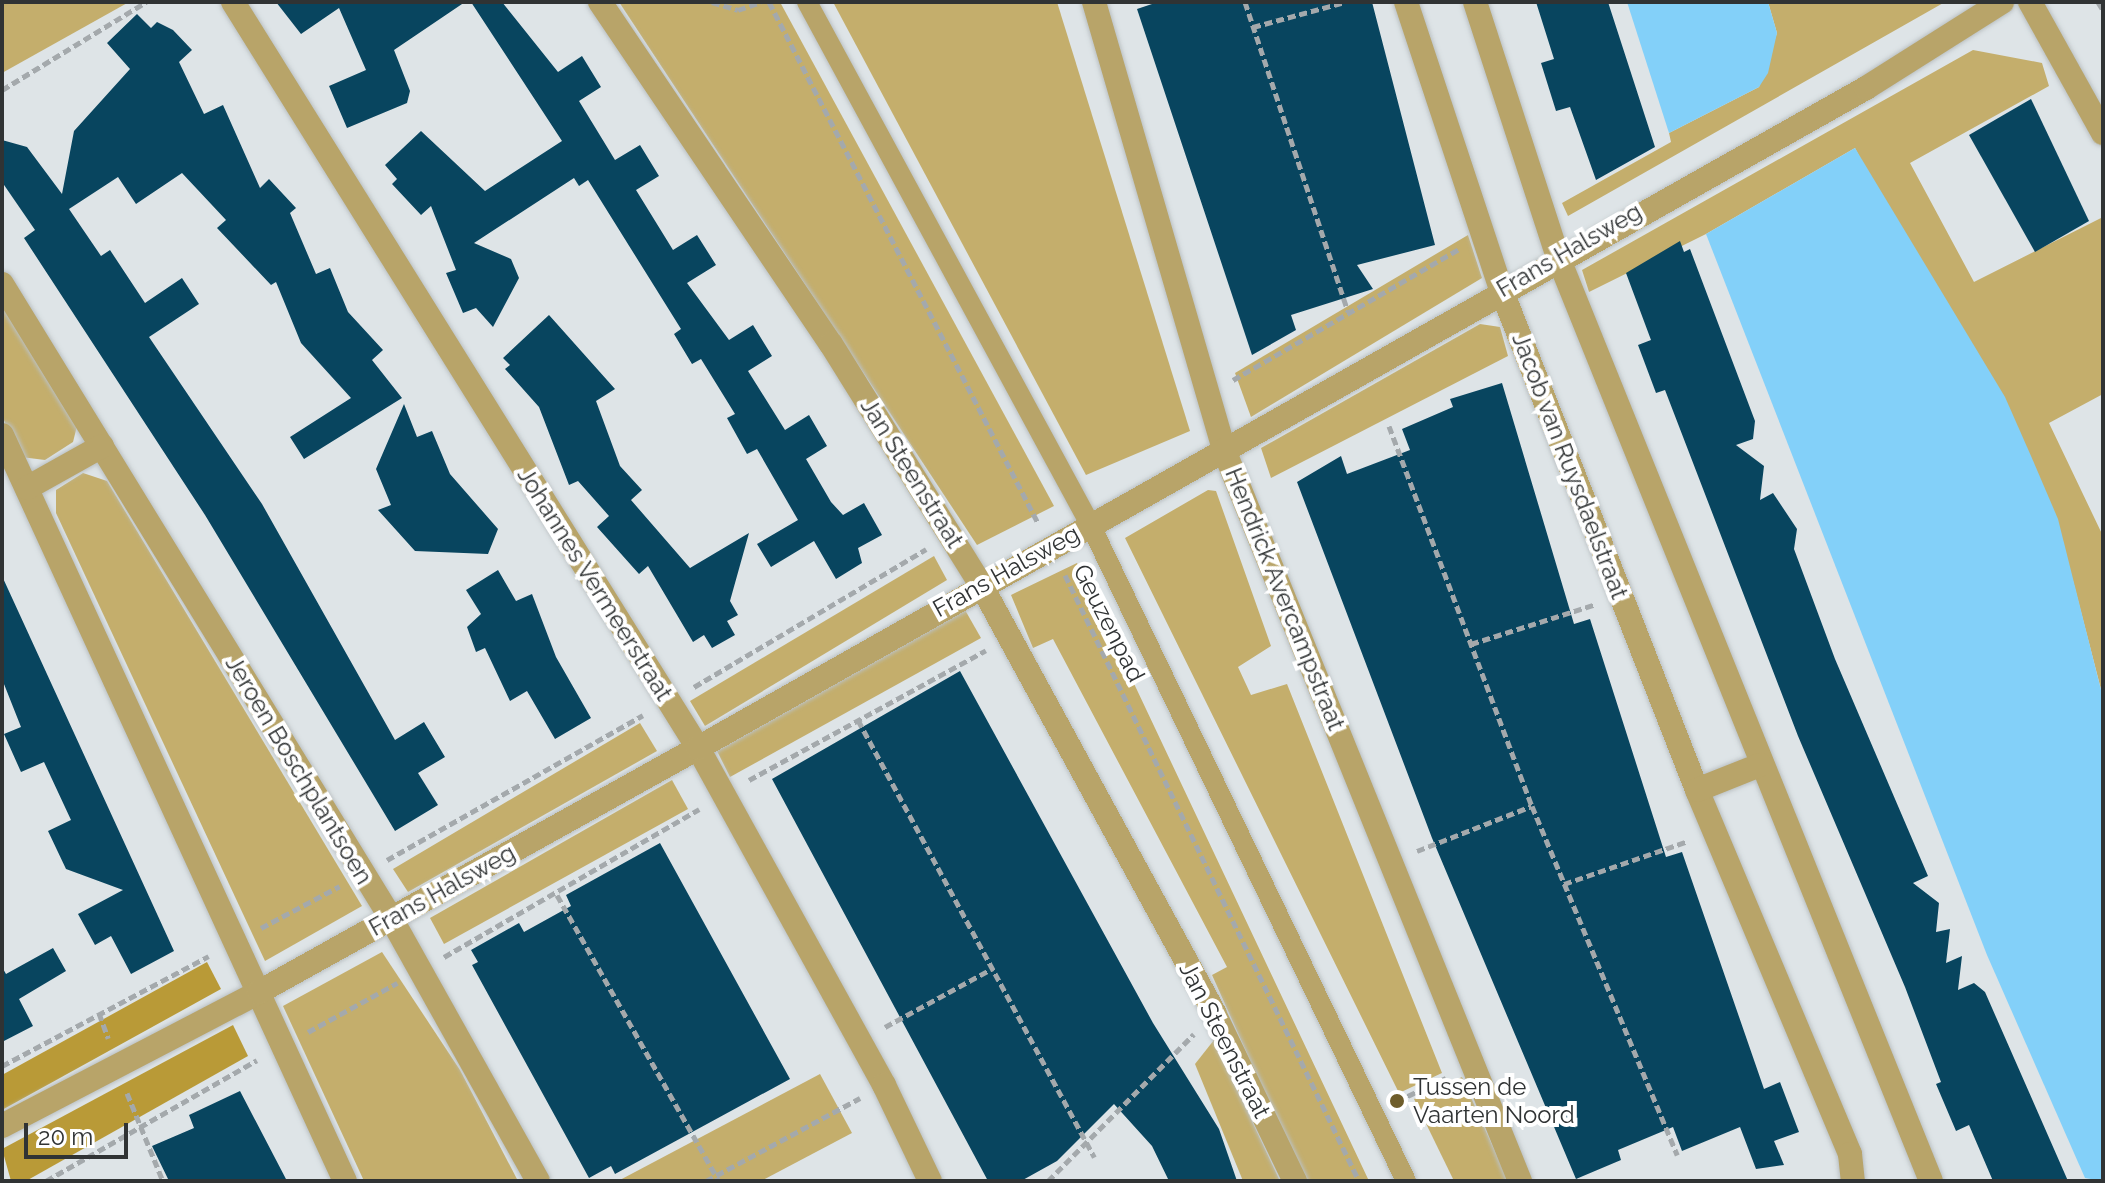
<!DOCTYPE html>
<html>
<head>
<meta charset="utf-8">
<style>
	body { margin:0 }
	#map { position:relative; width:2105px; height:1183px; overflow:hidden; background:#dee4e7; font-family:Raleway,sans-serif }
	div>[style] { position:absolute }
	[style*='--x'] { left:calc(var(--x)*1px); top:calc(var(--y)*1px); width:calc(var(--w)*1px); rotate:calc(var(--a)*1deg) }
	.green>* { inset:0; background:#c4ae6c }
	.forest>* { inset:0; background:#b99a37 }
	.water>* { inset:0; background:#83d0f9 }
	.building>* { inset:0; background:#08455f }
	.path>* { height:5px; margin-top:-2.5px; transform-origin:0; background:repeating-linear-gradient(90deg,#a4a9ac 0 8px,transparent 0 12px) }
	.roads { filter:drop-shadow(0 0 2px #bbc1c3) drop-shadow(0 0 2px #bbc1c3) }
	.lane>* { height:20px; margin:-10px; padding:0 10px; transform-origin:10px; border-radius:10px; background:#b8a469 }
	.street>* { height:24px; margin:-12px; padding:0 12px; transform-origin:12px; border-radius:12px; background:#b8a469 }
	.dots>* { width:22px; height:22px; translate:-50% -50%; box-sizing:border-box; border:4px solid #fff; border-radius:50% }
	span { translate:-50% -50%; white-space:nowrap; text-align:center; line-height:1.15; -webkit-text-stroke:8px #fff; paint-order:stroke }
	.street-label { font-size:24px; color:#303334 }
	.poi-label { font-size:24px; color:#303334 }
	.left { translate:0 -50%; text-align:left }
	.frame { position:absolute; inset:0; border:4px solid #303334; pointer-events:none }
	.scale { position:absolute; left:24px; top:1123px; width:104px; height:36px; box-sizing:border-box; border:4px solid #303334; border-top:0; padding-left:10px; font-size:24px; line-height:28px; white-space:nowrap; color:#303334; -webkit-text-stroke:6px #fff; paint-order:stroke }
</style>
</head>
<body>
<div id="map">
	<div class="green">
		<div style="clip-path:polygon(2px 2px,129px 2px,2px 73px)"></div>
		<div style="clip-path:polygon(619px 2px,780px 2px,1054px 506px,977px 545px)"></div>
		<div style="clip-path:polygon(833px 2px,1057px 2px,1190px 431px,1086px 475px)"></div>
		<div style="clip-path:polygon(1768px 2px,1945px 2px,1568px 216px,1562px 203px,1671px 142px,1669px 133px,1759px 87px,1777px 33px)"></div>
		<div style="clip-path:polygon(1973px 50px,2042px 63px,2049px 86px,1910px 163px,1974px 282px,2103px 217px,2103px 394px,2049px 423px,2103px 536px,2103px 697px,2073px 581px,1855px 148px,1706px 234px,1589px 292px,1582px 270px)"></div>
		<div style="clip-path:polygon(1468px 235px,1482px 278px,1251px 417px,1235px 373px)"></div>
		<div style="clip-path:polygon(2px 304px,78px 422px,73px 442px,45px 460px,21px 457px,2px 416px)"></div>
		<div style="clip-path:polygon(1480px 324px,1500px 327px,1508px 356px,1271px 478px,1261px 448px)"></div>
		<div style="clip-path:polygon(83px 473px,107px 481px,362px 906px,265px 961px,56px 513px,56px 490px)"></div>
		<div style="clip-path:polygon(1208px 490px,1216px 491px,1271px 646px,1238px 667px,1251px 695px,1287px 684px,1442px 1073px,1399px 1093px,1125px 538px)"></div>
		<div style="clip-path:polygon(934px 556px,947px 580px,705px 726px,690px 701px)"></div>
		<div style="clip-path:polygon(1077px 563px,1369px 1181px,1304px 1181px,1212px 975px,1227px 967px,1053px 639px,1033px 648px,1011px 595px)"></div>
		<div style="clip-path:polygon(965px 610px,981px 638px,730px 777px,717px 751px)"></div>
		<div style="clip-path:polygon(640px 723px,657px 751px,408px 892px,393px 869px)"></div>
		<div style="clip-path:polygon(672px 780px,688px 809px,444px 944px,430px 918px)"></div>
		<div style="clip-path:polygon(382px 952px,460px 1070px,518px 1181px,364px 1181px,283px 1006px)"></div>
		<div style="clip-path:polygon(1214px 1040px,1280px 1181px,1243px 1181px,1195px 1064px)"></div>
		<div style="clip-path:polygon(820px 1074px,852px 1133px,761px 1181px,618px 1181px)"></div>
		<div style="clip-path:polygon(1462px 1077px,1508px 1181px,1454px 1181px,1414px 1099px)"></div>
	</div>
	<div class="forest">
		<div style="clip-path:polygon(207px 962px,221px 989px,2px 1110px,2px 1075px)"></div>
		<div style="clip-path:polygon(233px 1025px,248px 1056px,26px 1181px,11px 1181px,2px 1149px)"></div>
	</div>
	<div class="water">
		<div style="clip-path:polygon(1627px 2px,1768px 2px,1777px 33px,1768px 73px,1759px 87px,1669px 133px)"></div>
		<div style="clip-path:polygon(1855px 148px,2005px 397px,2031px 456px,2058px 519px,2103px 698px,2103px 1181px,2085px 1178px,1987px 955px,1706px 234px)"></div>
	</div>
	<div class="building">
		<div style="clip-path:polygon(276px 2px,465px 2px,394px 50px,410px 91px,407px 103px,347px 128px,329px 86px,366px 70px,339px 8px,301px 34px)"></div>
		<div style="clip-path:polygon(471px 2px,502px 2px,558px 72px,582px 56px,601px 87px,579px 101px,615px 160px,640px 145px,659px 176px,636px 190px,673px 250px,697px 235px,716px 265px,687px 283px,729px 340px,753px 325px,772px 356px,748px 371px,785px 430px,809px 415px,827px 446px,806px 459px,831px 502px,843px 515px,864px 503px,882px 535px,858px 548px,862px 563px,836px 579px,814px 541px,771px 567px,757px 544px,798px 520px,757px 449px,747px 454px,727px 418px,735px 414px,701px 359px,692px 364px,674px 334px,681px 329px,588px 180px,579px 186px,574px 178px,474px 243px,511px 259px,519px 278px,493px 327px,476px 308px,463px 313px,446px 273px,456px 270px,431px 206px,421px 215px,392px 184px,397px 179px,385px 165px,421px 131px,485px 191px,562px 141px)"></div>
		<div style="clip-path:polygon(1158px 2px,1372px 2px,1435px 245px,1357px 265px,1373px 289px,1291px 315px,1296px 330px,1252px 355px,1137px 9px)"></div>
		<div style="clip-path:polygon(1536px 2px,1608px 2px,1655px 147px,1596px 180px,1570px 107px,1556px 111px,1541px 63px,1554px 59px)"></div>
		<div style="clip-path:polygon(137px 14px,151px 28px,157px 22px,173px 30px,192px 50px,179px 62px,204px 114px,223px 105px,260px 188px,269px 179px,296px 208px,290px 213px,316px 274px,330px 268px,348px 312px,383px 350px,372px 360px,402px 398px,304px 459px,290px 437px,351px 398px,301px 343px,276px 282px,271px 285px,217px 228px,226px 220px,182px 173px,136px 204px,118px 177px,69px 209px,101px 256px,110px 250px,145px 303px,182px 278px,199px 304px,149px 337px,262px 504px,395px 740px,424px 722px,445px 757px,418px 773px,438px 805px,395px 831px,205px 515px,24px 238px,35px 230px,2px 182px,2px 140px,27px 147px,62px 194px,74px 131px,130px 69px,107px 43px)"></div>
		<div style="clip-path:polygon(2031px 99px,2089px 221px,2035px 252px,1969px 135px)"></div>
		<div style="clip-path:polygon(1680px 241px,1684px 252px,1690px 249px,1755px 421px,1753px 439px,1736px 445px,1764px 466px,1760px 500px,1773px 493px,1797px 529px,1794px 549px,1835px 659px,1928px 876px,1913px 883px,1939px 903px,1936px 932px,1950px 929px,1946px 963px,1962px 956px,1958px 990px,1974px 983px,1985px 992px,2068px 1181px,1993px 1181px,1969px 1125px,1956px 1131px,1936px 1084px,1941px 1082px,1905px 987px,1798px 736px,1665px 390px,1656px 393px,1638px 345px,1651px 340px,1626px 273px)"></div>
		<div style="clip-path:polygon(549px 315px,615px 389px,596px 401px,620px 466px,642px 490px,631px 500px,690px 568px,749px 533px,730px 601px,738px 615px,727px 621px,735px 635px,712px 648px,704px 635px,693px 642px,648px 566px,639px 574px,597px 527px,609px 516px,578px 481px,569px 485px,539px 407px,505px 369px,510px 365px,503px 358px)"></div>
		<div style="clip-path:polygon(1502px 383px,1574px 624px,1590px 619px,1666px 857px,1682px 852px,1764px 1089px,1780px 1082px,1799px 1132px,1774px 1141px,1784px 1165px,1756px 1169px,1740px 1127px,1682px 1151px,1673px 1127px,1618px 1150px,1621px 1160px,1576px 1179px,1432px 838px,1297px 482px,1341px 456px,1347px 474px,1410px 450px,1402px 429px,1453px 407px,1450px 399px)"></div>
		<div style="clip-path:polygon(404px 404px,417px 437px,432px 431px,450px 474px,498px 529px,488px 554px,415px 551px,378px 510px,391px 505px,376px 469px)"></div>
		<div style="clip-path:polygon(498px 570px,516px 601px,532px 594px,556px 657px,591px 718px,555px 739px,527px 691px,510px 701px,485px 648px,476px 652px,467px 627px,481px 614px,466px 590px)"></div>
		<div style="clip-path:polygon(2px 576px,174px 951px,131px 974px,111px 936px,95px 945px,78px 914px,123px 890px,66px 869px,48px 831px,71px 820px,44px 762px,21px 772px,4px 734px,21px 727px,2px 679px)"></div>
		<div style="clip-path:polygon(960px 671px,1153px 1023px,1219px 1129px,1237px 1181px,1169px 1181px,1152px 1146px,1114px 1104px,1057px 1161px,1021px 1181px,988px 1181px,772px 779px)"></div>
		<div style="clip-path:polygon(660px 843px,790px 1079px,615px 1174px,611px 1166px,589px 1178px,472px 965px,478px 962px,471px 950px,519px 923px,524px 932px,571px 906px,566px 895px)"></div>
		<div style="clip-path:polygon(53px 948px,66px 971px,19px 999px,33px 1026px,2px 1042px,2px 967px,6px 974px)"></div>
		<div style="clip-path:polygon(240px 1091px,287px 1181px,169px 1181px,152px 1146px,194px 1128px,189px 1115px)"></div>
	</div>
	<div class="path">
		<div style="--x:712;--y:2;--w:27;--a:17"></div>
		<div style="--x:738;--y:10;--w:24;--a:-19"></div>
		<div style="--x:769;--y:2;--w:586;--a:62.69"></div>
		<div style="--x:1245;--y:2;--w:326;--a:71.6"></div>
		<div style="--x:2098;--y:2;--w:9;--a:58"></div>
		<div style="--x:1253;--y:27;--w:95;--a:-15.2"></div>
		<div style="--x:2;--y:90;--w:169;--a:-31.4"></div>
		<div style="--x:1233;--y:380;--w:261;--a:-30.1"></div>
		<div style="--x:1389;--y:426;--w:406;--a:69.4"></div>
		<div style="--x:1532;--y:806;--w:378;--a:67.4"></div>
		<div style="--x:1065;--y:575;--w:674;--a:64.12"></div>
		<div style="--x:1471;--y:644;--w:131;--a:-17.7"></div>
		<div style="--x:694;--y:687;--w:270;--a:-30.7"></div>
		<div style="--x:858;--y:720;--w:497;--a:61.6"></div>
		<div style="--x:749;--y:780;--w:270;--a:-28.7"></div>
		<div style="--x:1417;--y:851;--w:123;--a:-21.4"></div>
		<div style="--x:387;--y:860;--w:294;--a:-29.5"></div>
		<div style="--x:1564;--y:884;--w:131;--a:-19.1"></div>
		<div style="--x:557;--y:895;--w:329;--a:60.5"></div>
		<div style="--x:261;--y:928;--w:89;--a:-28"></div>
		<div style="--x:444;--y:957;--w:295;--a:-30.1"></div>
		<div style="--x:99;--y:1013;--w:27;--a:70"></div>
		<div style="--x:885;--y:1027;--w:123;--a:-28.6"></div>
		<div style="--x:308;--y:1032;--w:102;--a:-28.8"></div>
		<div style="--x:2;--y:1066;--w:234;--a:-28"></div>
		<div style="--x:127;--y:1093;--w:95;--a:67.8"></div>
		<div style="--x:1397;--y:1101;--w:54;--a:-25.1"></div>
		<div style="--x:46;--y:1181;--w:243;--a:-29.8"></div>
		<div style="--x:706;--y:1181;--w:175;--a:-28.3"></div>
		<div style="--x:1048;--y:1181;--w:207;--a:-45.2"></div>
	</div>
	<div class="roads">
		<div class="lane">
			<div style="--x:807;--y:2;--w:594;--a:61.54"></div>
			<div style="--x:1090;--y:524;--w:729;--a:64.31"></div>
		</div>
		<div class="street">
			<div style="--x:233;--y:2;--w:879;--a:58.06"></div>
			<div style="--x:698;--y:748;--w:385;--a:61.1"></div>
			<div style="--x:884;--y:1085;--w:106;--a:64.4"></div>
			<div style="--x:600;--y:2;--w:413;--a:56"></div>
			<div style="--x:831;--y:344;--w:282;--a:58.1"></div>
			<div style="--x:980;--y:583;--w:490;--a:61.4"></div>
			<div style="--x:1214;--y:1013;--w:187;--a:64.3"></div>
			<div style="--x:1094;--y:2;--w:466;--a:73.8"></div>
			<div style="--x:1224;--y:450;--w:789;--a:67.96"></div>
			<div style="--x:1406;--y:2;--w:302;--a:71.7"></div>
			<div style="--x:1501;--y:289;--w:538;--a:68.63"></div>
			<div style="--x:1697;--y:790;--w:395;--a:67.2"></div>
			<div style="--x:1850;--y:1154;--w:27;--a:84"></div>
			<div style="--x:1475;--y:2;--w:268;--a:72"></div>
			<div style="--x:1558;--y:257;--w:996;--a:68.02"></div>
			<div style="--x:2030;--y:2;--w:150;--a:60.9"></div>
			<div style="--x:2;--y:284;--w:744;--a:58.47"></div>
			<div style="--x:391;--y:918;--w:301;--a:60.8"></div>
			<div style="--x:2;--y:435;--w:821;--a:65.31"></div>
			<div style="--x:27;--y:488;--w:86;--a:-29.2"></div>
			<div style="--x:1697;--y:790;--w:68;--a:-21.6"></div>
			<div style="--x:2;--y:1126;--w:290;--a:-27.5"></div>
			<div style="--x:259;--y:992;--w:502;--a:-29.07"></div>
			<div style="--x:698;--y:748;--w:1342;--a:-29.47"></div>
			<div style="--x:1866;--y:88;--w:161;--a:-32.3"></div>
		</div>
	</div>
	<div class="dots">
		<div style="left:1397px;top:1101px;background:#6e5d2b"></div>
	</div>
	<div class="street-label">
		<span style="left:1569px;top:250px;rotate:-30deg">Frans Halsweg</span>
		<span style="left:1570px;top:466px;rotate:69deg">Jacob van Ruysdaelstraat</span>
		<span style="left:912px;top:473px;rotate:58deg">Jan Steenstraat</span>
		<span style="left:1006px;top:571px;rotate:-29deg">Frans Halsweg</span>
		<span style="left:595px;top:584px;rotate:58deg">Johannes Vermeerstraat</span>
		<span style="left:1285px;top:599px;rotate:68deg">Hendrick Avercampstraat</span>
		<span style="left:1109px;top:623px;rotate:63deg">Geuzenpad</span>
		<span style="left:299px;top:770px;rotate:59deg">Jeroen Boschplantsoen</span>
		<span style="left:442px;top:890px;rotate:-29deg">Frans Halsweg</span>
		<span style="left:1225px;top:1040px;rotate:63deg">Jan Steenstraat</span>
	</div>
	<div class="poi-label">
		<span class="left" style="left:1413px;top:1101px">Tussen de<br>Vaarten Noord</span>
	</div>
	<div class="frame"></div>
	<div class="scale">20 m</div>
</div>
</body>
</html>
